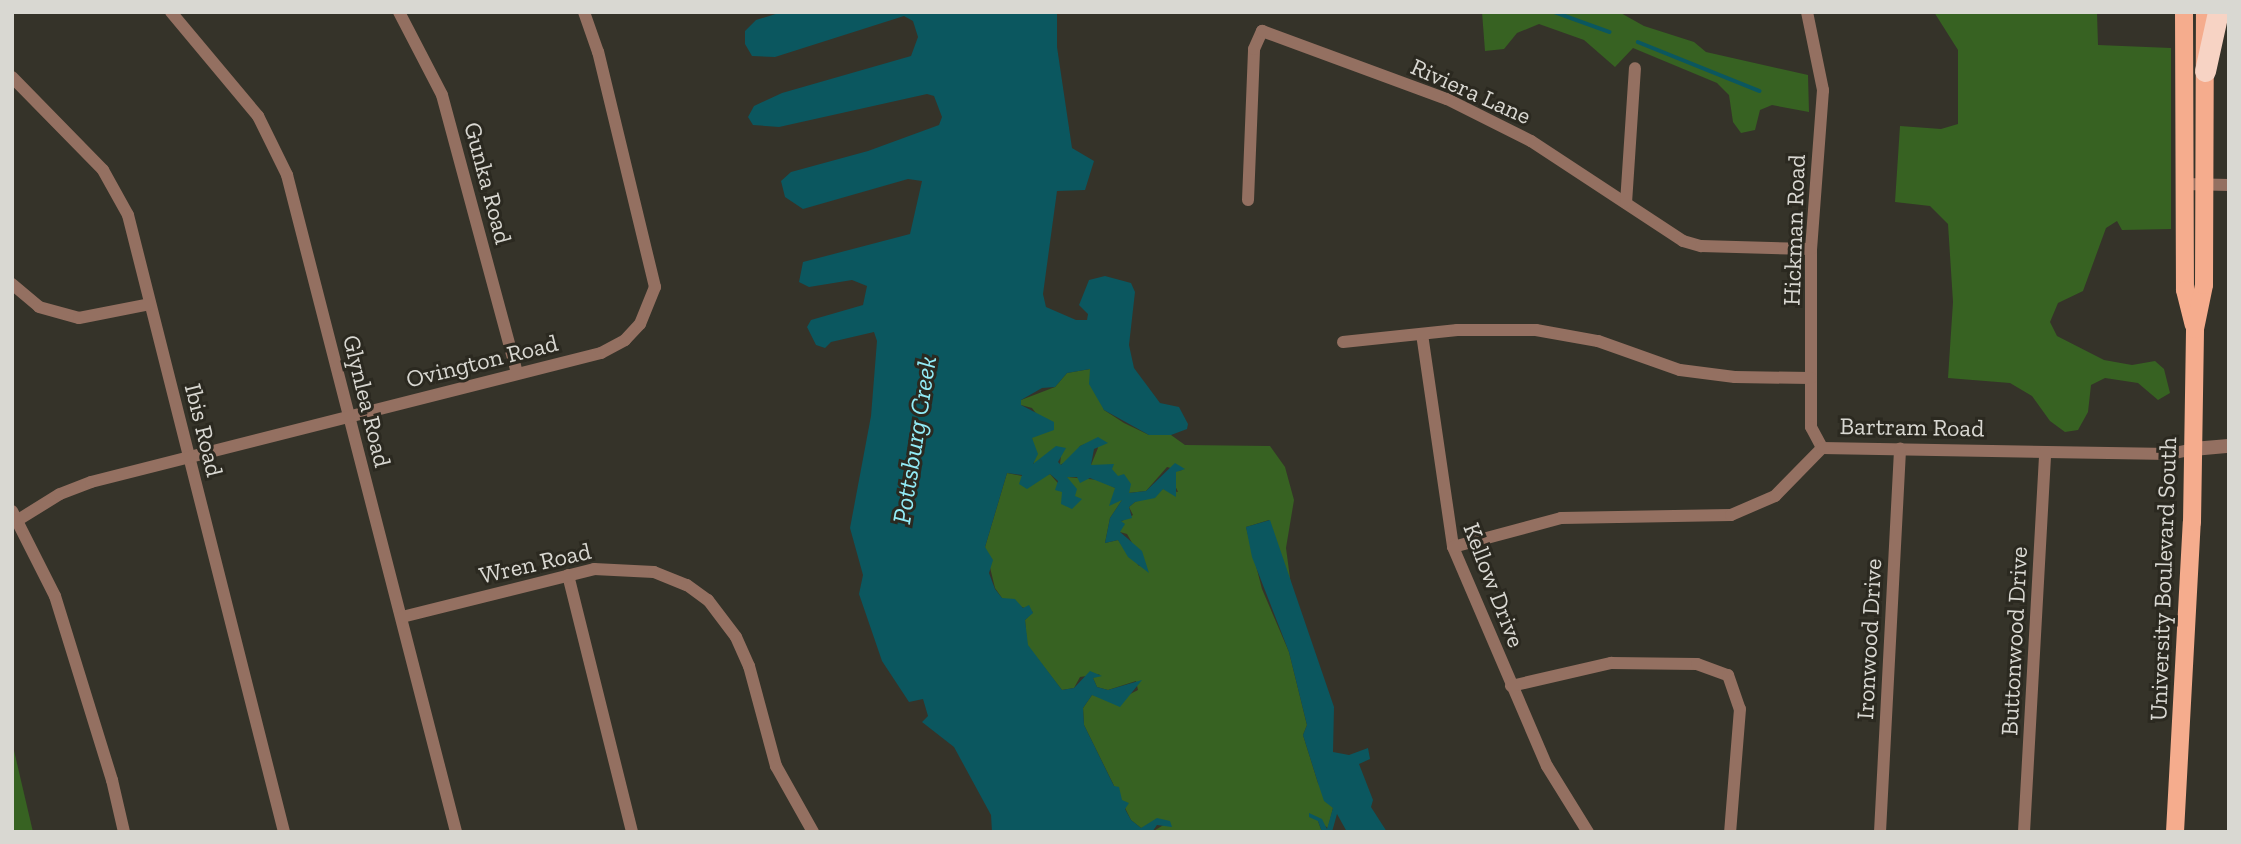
<!DOCTYPE html>
<html>
<head>
<meta charset="utf-8">
<style>
	body { margin:0 }
	#map { position:relative; width:2241px; height:844px; overflow:hidden; background:#353329; font-family:"Zilla Slab",serif }
	div>[style] { position:absolute }
	[style*='--x'] { left:calc(var(--x)*1px); top:calc(var(--y)*1px); width:calc(var(--w)*1px); rotate:calc(var(--a)*1deg) }
	.green>* { inset:0; background:#376222 }
	.water>* { inset:0; background:#0b575f }
	.stream>* { height:3.5px; margin:-1.75px; padding:0 1.75px; transform-origin:1.75px; border-radius:1.75px; background:#0b575f }
	.minor>* { height:12px; margin:-6px; padding:0 6px; transform-origin:6px; border-radius:6px; background:#947061 }
	.tertiary>* { height:14px; margin:-7px; padding:0 7px; transform-origin:7px; border-radius:7px; background:#947061 }
	.primary>* { height:18px; margin:-9px; padding:0 9px; transform-origin:9px; border-radius:9px; background:#f5ac8d }
	.motorway>* { height:21px; margin:-10.5px; padding:0 10.5px; transform-origin:10.5px; border-radius:10.5px; background:#f7d3c4 }
	span { translate:-50% -50%; white-space:nowrap; text-align:center; line-height:1.15; -webkit-text-stroke:6px #2b2920; paint-order:stroke }
	.street-label { font-size:24px; color:#d9d8d2 }
	.water-label { font-size:26px; color:#93ecf7; font-style:italic }
	.frame { position:absolute; inset:0; border:14px solid #d9d8d2; pointer-events:none }
</style>
</head>
<body>
<div id="map">
	<div class="green">
		<div style="clip-path:polygon(1482px 12px,1619px 12px,1644px 26px,1694px 42px,1706px 52px,1808px 75px,1809px 112px,1772px 105px,1760px 110px,1755px 130px,1741px 133px,1733px 122px,1729px 95px,1717px 83px,1633px 48px,1615px 67px,1584px 40px,1539px 24px,1517px 33px,1504px 49px,1485px 51px)"></div>
		<div style="clip-path:polygon(1934px 12px,2097px 12px,2098px 45px,2171px 48px,2171px 229px,2122px 230px,2117px 221px,2106px 228px,2083px 291px,2058px 303px,2050px 322px,2057px 336px,2104px 360px,2132px 365px,2155px 361px,2164px 369px,2170px 393px,2158px 400px,2138px 383px,2105px 378px,2091px 385px,2088px 412px,2078px 430px,2065px 432px,2050px 421px,2032px 396px,2010px 383px,1948px 378px,1953px 302px,1948px 224px,1930px 206px,1895px 202px,1900px 126px,1941px 129px,1958px 124px,1958px 50px)"></div>
		<div style="clip-path:polygon(1090px 369px,1104px 410px,1124px 423px,1149px 435px,1171px 435px,1185px 445px,1270px 446px,1285px 467px,1294px 500px,1286px 548px,1292px 593px,1269px 520px,1246px 527px,1262px 589px,1289px 652px,1307px 725px,1303px 735px,1318px 783px,1333px 808px,1328px 828px,1318px 821px,1322px 832px,1152px 832px,1170px 821px,1141px 828px,1131px 820px,1084px 725px,1083px 708px,1092px 695px,1109px 699px,1126px 696px,1138px 690px,1136px 681px,1108px 690px,1097px 687px,1093px 678px,1100px 674px,1080px 677px,1074px 688px,1062px 690px,1027px 645px,1025px 620px,1033px 612px,1002px 598px,995px 588px,985px 547px,1007px 473px,1036px 479px,1050px 474px,1075px 503px,1067px 477px,1099px 480px,1115px 488px,1122px 500px,1110px 518px,1105px 543px,1118px 540px,1139px 566px,1143px 565px,1135px 548px,1127px 534px,1120px 532px,1120px 522px,1133px 515px,1129px 507px,1135px 502px,1163px 489px,1178px 492px,1173px 481px,1176px 471px,1182px 471px,1167px 467px,1146px 491px,1128px 493px,1111px 469px,1113px 465px,1091px 465px,1098px 448px,1095px 440px,1080px 446px,1071px 459px,1060px 465px,1061px 454px,1034px 467px,1032px 437px,1038px 416px,1032px 408px,1021px 405px,1021px 400px,1055px 387px,1067px 373px)"></div>
		<div style="clip-path:polygon(12px 742px,33px 832px,12px 832px)"></div>
	</div>
	<div class="water">
		<div style="clip-path:polygon(782px 12px,1057px 12px,1057px 47px,1072px 148px,1094px 161px,1085px 190px,1057px 191px,1043px 294px,1046px 307px,1076px 320px,1087px 320px,1088px 314px,1079px 305px,1089px 280px,1105px 276px,1131px 283px,1135px 292px,1129px 345px,1134px 368px,1160px 403px,1179px 407px,1188px 424px,1187px 429px,1171px 435px,1149px 435px,1104px 410px,1089px 384px,1090px 369px,1067px 373px,1055px 387px,1042px 388px,1021px 400px,1021px 405px,1054px 422px,1054px 430px,1032px 438px,1038px 454px,1033px 464px,1056px 446px,1066px 448px,1058px 462px,1061px 465px,1080px 446px,1098px 437px,1108px 443px,1094px 449px,1091px 465px,1114px 464px,1112px 469px,1118px 476px,1124px 474px,1131px 484px,1129px 493px,1146px 491px,1175px 463px,1185px 469px,1176px 472px,1176px 497px,1163px 489px,1155px 498px,1135px 502px,1129px 507px,1132px 518px,1121px 521px,1125px 524px,1120px 532px,1142px 551px,1149px 573px,1128px 557px,1118px 540px,1105px 543px,1110px 518px,1122px 500px,1109px 506px,1115px 488px,1090px 478px,1080px 483px,1077px 477px,1067px 477px,1077px 489px,1075px 496px,1082px 499px,1072px 509px,1061px 504px,1062px 492px,1055px 490px,1058px 481px,1050px 474px,1027px 489px,1019px 484px,1022px 475px,1007px 473px,985px 547px,993px 560px,989px 573px,995px 589px,1002px 598px,1015px 599px,1023px 608px,1029px 605px,1033px 613px,1025px 620px,1028px 645px,1062px 690px,1074px 688px,1090px 671px,1102px 676px,1093px 678px,1097px 687px,1108px 690px,1142px 680px,1120px 707px,1092px 695px,1083px 708px,1084px 725px,1114px 786px,1119px 787px,1122px 800px,1129px 803px,1125px 809px,1131px 820px,1141px 828px,1157px 818px,1170px 821px,1172px 827px,1157px 825px,1152px 832px,992px 832px,991px 815px,954px 747px,922px 722px,928px 716px,923px 699px,909px 702px,882px 661px,859px 594px,863px 575px,850px 528px,871px 416px,877px 341px,874px 332px,831px 342px,825px 348px,816px 345px,807px 327px,811px 320px,863px 305px,867px 286px,852px 280px,809px 287px,799px 282px,803px 262px,910px 234px,922px 181px,908px 179px,803px 209px,785px 197px,781px 181px,791px 172px,868px 151px,939px 125px,942px 117px,934px 96px,927px 94px,779px 127px,753px 125px,748px 117px,754px 106px,782px 93px,911px 56px,918px 37px,913px 21px,904px 16px,775px 57px,752px 56px,745px 44px,745px 31px,756px 20px)"></div>
		<div style="clip-path:polygon(1270px 520px,1334px 707px,1333px 752px,1349px 755px,1368px 748px,1370px 759px,1359px 764px,1373px 800px,1371px 807px,1387px 832px,1347px 832px,1337px 814px,1332px 832px,1322px 832px,1318px 821px,1309px 817px,1309px 813px,1322px 819px,1327px 829px,1333px 808px,1324px 801px,1318px 783px,1303px 735px,1307px 725px,1289px 652px,1252px 557px,1246px 527px)"></div>
	</div>
	<div class="stream">
		<div style="--x:1554;--y:12;--w:59;--a:19.7"></div>
		<div style="--x:1638;--y:42;--w:131;--a:21.9"></div>
	</div>
	<div class="minor">
		<div style="--x:171;--y:12;--w:136;--a:50.1"></div>
		<div style="--x:258;--y:116;--w:66;--a:63.8"></div>
		<div style="--x:287;--y:175;--w:678;--a:75.57"></div>
		<div style="--x:399;--y:12;--w:93;--a:62.6"></div>
		<div style="--x:442;--y:95;--w:288;--a:74.9"></div>
		<div style="--x:1807;--y:12;--w:80;--a:78.4"></div>
		<div style="--x:1823;--y:90;--w:159;--a:94.3"></div>
		<div style="--x:1811;--y:249;--w:178;--a:90"></div>
		<div style="--x:1811;--y:427;--w:24;--a:62"></div>
		<div style="--x:12;--y:77;--w:130;--a:45.6"></div>
		<div style="--x:103;--y:170;--w:51;--a:60.9"></div>
		<div style="--x:128;--y:215;--w:636;--a:75.81"></div>
		<div style="--x:2184;--y:184;--w:45;--a:1.3"></div>
		<div style="--x:1248;--y:200;--w:151;--a:-87.7"></div>
		<div style="--x:1254;--y:49;--w:20;--a:-66"></div>
		<div style="--x:1262;--y:31;--w:197;--a:20.2"></div>
		<div style="--x:1447;--y:99;--w:94;--a:26.6"></div>
		<div style="--x:1531;--y:141;--w:182;--a:33.3"></div>
		<div style="--x:1683;--y:241;--w:19;--a:16"></div>
		<div style="--x:1701;--y:246;--w:110;--a:1.6"></div>
		<div style="--x:1626;--y:203;--w:135;--a:-86.2"></div>
		<div style="--x:12;--y:284;--w:35;--a:40"></div>
		<div style="--x:39;--y:307;--w:41;--a:15.4"></div>
		<div style="--x:79;--y:318;--w:72;--a:-11.2"></div>
		<div style="--x:1422;--y:334;--w:215;--a:81.7"></div>
		<div style="--x:1453;--y:547;--w:238;--a:66.8"></div>
		<div style="--x:1547;--y:766;--w:78;--a:58.2"></div>
		<div style="--x:1343;--y:342;--w:115;--a:-6"></div>
		<div style="--x:1457;--y:330;--w:79;--a:0"></div>
		<div style="--x:1536;--y:330;--w:63;--a:10.1"></div>
		<div style="--x:1598;--y:341;--w:87;--a:19.5"></div>
		<div style="--x:1680;--y:370;--w:55;--a:7.3"></div>
		<div style="--x:1735;--y:377;--w:76;--a:0.8"></div>
		<div style="--x:12;--y:511;--w:95;--a:63.2"></div>
		<div style="--x:55;--y:596;--w:193;--a:72.8"></div>
		<div style="--x:112;--y:780;--w:53;--a:77"></div>
		<div style="--x:18;--y:520;--w:49;--a:-31.8"></div>
		<div style="--x:60;--y:494;--w:33;--a:-21"></div>
		<div style="--x:91;--y:482;--w:526;--a:-14.19"></div>
		<div style="--x:601;--y:353;--w:27;--a:-28"></div>
		<div style="--x:625;--y:340;--w:22;--a:-47"></div>
		<div style="--x:640;--y:324;--w:40;--a:-68"></div>
		<div style="--x:655;--y:287;--w:242;--a:-103.6"></div>
		<div style="--x:598;--y:52;--w:42;--a:-109.3"></div>
		<div style="--x:1453;--y:547;--w:112;--a:-15"></div>
		<div style="--x:1561;--y:518;--w:170;--a:-1"></div>
		<div style="--x:1731;--y:515;--w:48;--a:-23.4"></div>
		<div style="--x:1775;--y:496;--w:67;--a:-45.6"></div>
		<div style="--x:1822;--y:448;--w:348;--a:1"></div>
		<div style="--x:2170;--y:454;--w:24;--a:-12"></div>
		<div style="--x:568;--y:575;--w:265;--a:76"></div>
		<div style="--x:402;--y:617;--w:198;--a:-14"></div>
		<div style="--x:594;--y:569;--w:60;--a:2.9"></div>
		<div style="--x:654;--y:572;--w:35;--a:22"></div>
		<div style="--x:687;--y:585;--w:26;--a:36"></div>
		<div style="--x:708;--y:600;--w:46;--a:52.9"></div>
		<div style="--x:736;--y:637;--w:32;--a:66"></div>
		<div style="--x:749;--y:666;--w:104;--a:74.9"></div>
		<div style="--x:776;--y:766;--w:76;--a:60.7"></div>
		<div style="--x:1511;--y:686;--w:103;--a:-13"></div>
		<div style="--x:1611;--y:663;--w:86;--a:0.7"></div>
		<div style="--x:1697;--y:664;--w:33;--a:20"></div>
		<div style="--x:1728;--y:675;--w:36;--a:71"></div>
		<div style="--x:1740;--y:709;--w:123;--a:94.6"></div>
		<div style="--x:1880;--y:832;--w:384;--a:-87"></div>
		<div style="--x:2024;--y:832;--w:380;--a:-86.8"></div>
	</div>
	<div class="tertiary">
		<div style="--x:2193;--y:449;--w:36;--a:-5"></div>
	</div>
	<div class="primary">
		<div style="--x:2184;--y:12;--w:278;--a:89.8"></div>
		<div style="--x:2185;--y:290;--w:36;--a:76"></div>
		<div style="--x:2175;--y:832;--w:310;--a:-86.9"></div>
		<div style="--x:2192;--y:522;--w:193;--a:-89.1"></div>
		<div style="--x:2195;--y:329;--w:45;--a:-78.4"></div>
		<div style="--x:2204;--y:285;--w:273;--a:-89.8"></div>
	</div>
	<div class="motorway">
		<div style="--x:2205;--y:71;--w:60;--a:-77.6"></div>
	</div>
	<div class="street-label">
		<span style="left:1471px;top:91px;rotate:24deg">Riviera Lane</span>
		<span style="left:488px;top:183px;rotate:75deg">Gunka Road</span>
		<span style="left:1794px;top:230px;rotate:-88deg">Hickman Road</span>
		<span style="left:482px;top:361px;rotate:-14deg">Ovington Road</span>
		<span style="left:367px;top:401px;rotate:76deg">Glynlea Road</span>
		<span style="left:1912px;top:427px;rotate:1deg">Bartram Road</span>
		<span style="left:204px;top:430px;rotate:76deg">Ibis Road</span>
		<span style="left:535px;top:563px;rotate:-13deg">Wren Road</span>
		<span style="left:2163px;top:579px;rotate:-88deg">University Boulevard South</span>
		<span style="left:1494px;top:585px;rotate:69deg">Kellow Drive</span>
		<span style="left:1869px;top:639px;rotate:-87deg">Ironwood Drive</span>
		<span style="left:2014px;top:641px;rotate:-87deg">Buttonwood Drive</span>
	</div>
	<div class="water-label">
		<span style="left:915px;top:440px;rotate:-81deg">Pottsburg Creek</span>
	</div>
	<div class="frame"></div>
</div>
</body>
</html>
